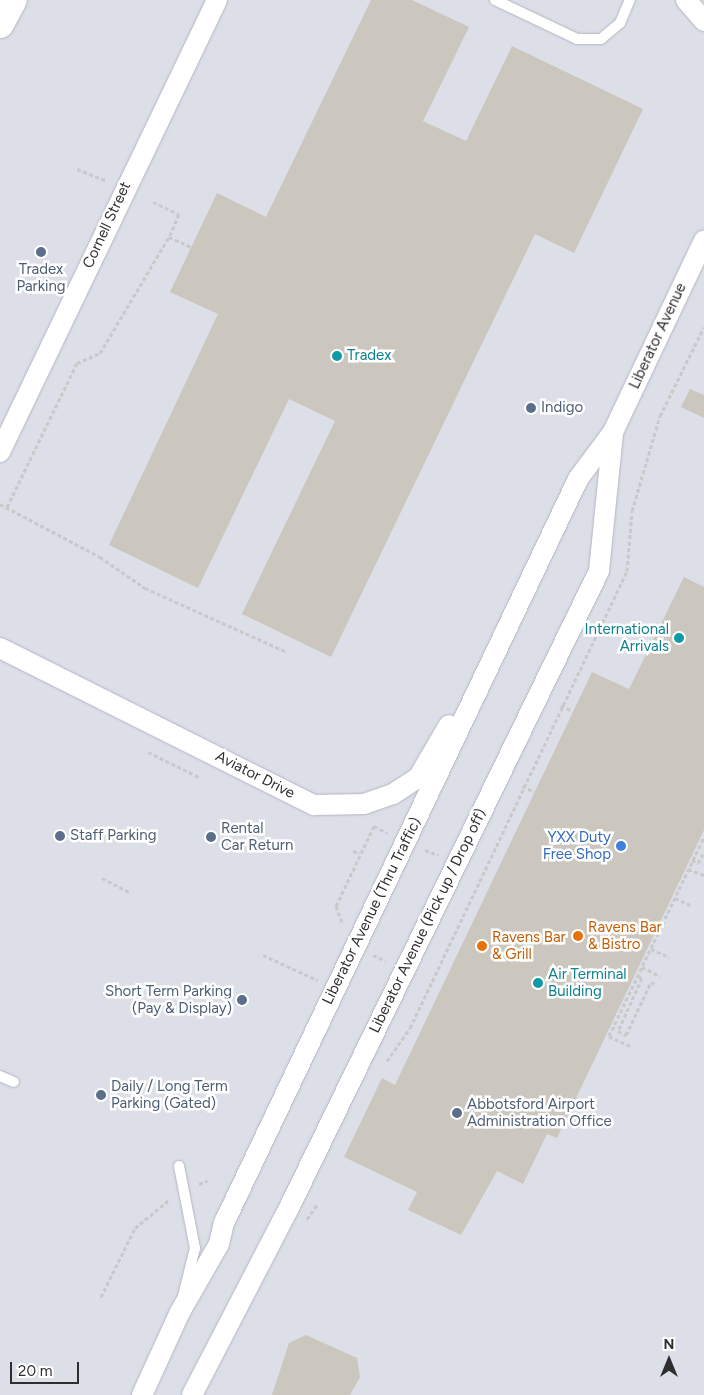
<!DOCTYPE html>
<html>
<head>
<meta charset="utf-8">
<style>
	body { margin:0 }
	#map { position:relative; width:704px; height:1395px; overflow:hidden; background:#efe9e1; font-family:Figtree,sans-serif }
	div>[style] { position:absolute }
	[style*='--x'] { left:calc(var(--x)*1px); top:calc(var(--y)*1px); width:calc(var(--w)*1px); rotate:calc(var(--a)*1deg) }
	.airport>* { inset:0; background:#dcdee8 }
	.building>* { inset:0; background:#cbc7bf }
	.path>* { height:3px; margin-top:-1.5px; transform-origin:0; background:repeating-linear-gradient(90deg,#c9c9c9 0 4px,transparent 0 6.5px) }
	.roads { filter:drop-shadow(0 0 1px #b4b7c1) drop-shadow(0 0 1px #b4b7c1) }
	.lane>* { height:10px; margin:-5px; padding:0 5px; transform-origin:5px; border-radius:5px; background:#fff }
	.street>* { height:20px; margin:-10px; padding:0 10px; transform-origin:10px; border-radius:10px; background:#fff }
	.secondary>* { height:28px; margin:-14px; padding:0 14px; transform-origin:14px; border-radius:14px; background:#fff }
	.dots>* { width:14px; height:14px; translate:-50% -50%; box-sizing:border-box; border:2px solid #fff; border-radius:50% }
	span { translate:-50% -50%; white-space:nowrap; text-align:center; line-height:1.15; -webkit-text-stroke:5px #fff; paint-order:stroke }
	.street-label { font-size:15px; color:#2e2e2e }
	.service-label { font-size:15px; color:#4e5e75 }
	.left { translate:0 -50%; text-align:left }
	.right { translate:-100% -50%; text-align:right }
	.culture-label { font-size:15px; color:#0d838f }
	.shop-label { font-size:15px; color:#366cbe }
	.food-label { font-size:15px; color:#c56008 }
	.north { position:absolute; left:644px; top:1335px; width:50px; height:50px; -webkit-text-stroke:4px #fff; paint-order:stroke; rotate:0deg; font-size:14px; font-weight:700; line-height:20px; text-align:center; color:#2e2e2e }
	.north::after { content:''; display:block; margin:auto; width:18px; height:22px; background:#2e2e2e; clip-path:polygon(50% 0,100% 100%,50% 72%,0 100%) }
	.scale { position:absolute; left:10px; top:1362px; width:69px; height:22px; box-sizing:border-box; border:2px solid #2e2e2e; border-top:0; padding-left:6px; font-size:15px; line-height:18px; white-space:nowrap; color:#2e2e2e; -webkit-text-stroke:4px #fff; paint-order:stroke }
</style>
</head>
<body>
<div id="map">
	<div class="airport">
		<div style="clip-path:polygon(0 0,704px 0,704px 1395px,0 1395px)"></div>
	</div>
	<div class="building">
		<div style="clip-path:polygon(371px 0,412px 0,469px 27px,423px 121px,466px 141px,512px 46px,643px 109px,574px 253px,535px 234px,331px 657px,242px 614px,335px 421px,289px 399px,198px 588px,109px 545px,218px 314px,170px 292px,217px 193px,266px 217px)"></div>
		<div style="clip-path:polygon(690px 389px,704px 395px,704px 418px,681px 407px)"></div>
		<div style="clip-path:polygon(684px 577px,704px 587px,704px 830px,557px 1138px,547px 1134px,523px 1184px,497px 1171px,461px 1235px,408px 1210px,417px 1192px,344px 1157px,382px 1078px,395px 1085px,592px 672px,629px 689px)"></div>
		<div style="clip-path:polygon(306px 1335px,357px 1358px,360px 1377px,350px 1395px,272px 1395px,289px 1343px)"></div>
	</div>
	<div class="path">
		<div style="--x:77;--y:169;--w:31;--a:22"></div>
		<div style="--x:153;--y:202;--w:29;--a:25"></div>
		<div style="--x:179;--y:214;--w:25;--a:113"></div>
		<div style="--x:169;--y:237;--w:24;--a:24"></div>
		<div style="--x:0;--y:504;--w:113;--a:27.9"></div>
		<div style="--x:100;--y:557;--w:55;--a:34.6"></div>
		<div style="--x:145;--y:588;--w:156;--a:24.3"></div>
		<div style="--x:7;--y:507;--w:160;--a:-64.1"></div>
		<div style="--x:77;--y:363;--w:25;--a:-23"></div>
		<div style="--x:100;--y:353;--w:135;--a:-59.3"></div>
		<div style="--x:561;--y:705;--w:15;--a:28"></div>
		<div style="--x:148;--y:752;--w:57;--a:26.1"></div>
		<div style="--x:522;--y:786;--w:14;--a:25"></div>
		<div style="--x:425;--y:850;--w:14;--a:21"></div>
		<div style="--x:353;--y:851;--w:7;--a:16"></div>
		<div style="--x:692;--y:860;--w:7;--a:27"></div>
		<div style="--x:698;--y:863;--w:13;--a:-61"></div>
		<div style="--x:688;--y:869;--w:17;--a:21"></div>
		<div style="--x:102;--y:878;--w:31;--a:27"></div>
		<div style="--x:675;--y:898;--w:17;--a:25"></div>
		<div style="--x:342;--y:922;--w:17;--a:-111"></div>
		<div style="--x:336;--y:906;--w:89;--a:-64.6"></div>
		<div style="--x:374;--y:826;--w:15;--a:28"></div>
		<div style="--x:651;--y:949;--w:20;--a:24"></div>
		<div style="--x:263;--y:955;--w:60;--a:24.8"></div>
		<div style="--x:373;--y:955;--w:14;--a:25"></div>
		<div style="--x:642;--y:967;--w:20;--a:27"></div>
		<div style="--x:638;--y:976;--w:4;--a:27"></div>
		<div style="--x:642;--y:978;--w:58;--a:114.4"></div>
		<div style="--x:618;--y:1031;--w:9;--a:27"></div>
		<div style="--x:626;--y:1035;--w:59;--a:-64.7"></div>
		<div style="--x:651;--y:982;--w:6;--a:31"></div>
		<div style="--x:630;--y:1046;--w:23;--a:-155"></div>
		<div style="--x:609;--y:1036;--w:221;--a:-64.5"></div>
		<div style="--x:387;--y:1061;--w:40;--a:-55.1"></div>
		<div style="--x:410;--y:1028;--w:506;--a:-64.6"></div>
		<div style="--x:627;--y:571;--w:60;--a:-85.2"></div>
		<div style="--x:632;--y:511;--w:99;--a:-73.6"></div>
		<div style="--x:660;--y:416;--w:99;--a:-63.7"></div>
		<div style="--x:199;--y:1184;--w:9;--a:-21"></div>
		<div style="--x:307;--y:1219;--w:19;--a:-55"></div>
		<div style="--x:101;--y:1297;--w:77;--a:-63.8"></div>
		<div style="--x:135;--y:1228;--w:44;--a:-39.5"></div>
	</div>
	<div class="roads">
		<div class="lane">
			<div style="--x:495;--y:0;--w:91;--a:25.4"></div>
			<div style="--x:577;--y:39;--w:24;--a:0"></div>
			<div style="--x:601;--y:39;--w:25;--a:-40"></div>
			<div style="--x:620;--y:23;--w:25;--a:-67"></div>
			<div style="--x:0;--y:1076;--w:15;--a:23"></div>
			<div style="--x:179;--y:1166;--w:84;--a:79"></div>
			<div style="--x:195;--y:1248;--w:49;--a:104"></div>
		</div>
		<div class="street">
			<div style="--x:686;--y:0;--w:28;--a:49"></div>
			<div style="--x:0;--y:452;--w:501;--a:-64.35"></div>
			<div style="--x:0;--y:648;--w:351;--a:26.6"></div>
			<div style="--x:314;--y:805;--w:50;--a:-1.1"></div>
			<div style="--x:364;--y:804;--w:31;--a:-19"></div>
			<div style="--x:393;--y:794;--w:30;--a:-33"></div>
			<div style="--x:418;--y:778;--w:61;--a:-59.7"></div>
			<div style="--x:142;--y:1395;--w:91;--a:-65.4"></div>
			<div style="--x:180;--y:1312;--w:78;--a:-60.2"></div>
			<div style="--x:219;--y:1244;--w:22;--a:-77"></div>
			<div style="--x:224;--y:1223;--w:824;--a:-64.55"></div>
			<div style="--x:578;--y:479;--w:59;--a:-53.3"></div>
			<div style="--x:613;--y:432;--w:212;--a:-64.6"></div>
			<div style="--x:192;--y:1395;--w:208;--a:-62.6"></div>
			<div style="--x:288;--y:1210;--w:711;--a:-64.05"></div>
			<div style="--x:599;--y:571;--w:139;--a:-84.2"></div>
		</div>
		<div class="secondary">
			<div style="--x:0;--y:24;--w:27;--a:-62"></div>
		</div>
	</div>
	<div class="dots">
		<div style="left:41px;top:252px;background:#5c6f8a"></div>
		<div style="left:337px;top:356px;background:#0f9aa8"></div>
		<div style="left:531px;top:408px;background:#5c6f8a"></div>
		<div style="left:679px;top:638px;background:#0f9aa8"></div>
		<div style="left:60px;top:836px;background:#5c6f8a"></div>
		<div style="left:211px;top:837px;background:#5c6f8a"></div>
		<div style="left:621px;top:846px;background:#3f7fe0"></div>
		<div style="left:578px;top:936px;background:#e8710a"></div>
		<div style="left:482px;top:946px;background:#e8710a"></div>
		<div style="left:538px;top:983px;background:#0f9aa8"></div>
		<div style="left:242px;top:1000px;background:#5c6f8a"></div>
		<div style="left:101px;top:1095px;background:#5c6f8a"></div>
		<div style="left:457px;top:1113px;background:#5c6f8a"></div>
	</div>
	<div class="street-label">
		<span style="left:107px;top:225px;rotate:-65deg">Cornell Street</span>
		<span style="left:658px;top:336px;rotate:-65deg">Liberator Avenue</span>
		<span style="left:255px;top:775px;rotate:27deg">Aviator Drive</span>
		<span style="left:372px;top:911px;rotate:-64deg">Liberator Avenue (Thru Traffic)</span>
		<span style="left:428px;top:921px;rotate:-64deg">Liberator Avenue (Pick up / Drop off)</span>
	</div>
	<div class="service-label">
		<span style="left:41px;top:278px">Tradex<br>Parking</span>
		<span class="left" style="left:541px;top:408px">Indigo</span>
		<span class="left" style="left:221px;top:837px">Rental<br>Car Return</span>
		<span class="left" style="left:70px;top:836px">Staff Parking</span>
		<span class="right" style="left:232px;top:1000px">Short Term Parking<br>(Pay &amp; Display)</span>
		<span class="left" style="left:111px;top:1095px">Daily / Long Term<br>Parking (Gated)</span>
		<span class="left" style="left:467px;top:1113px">Abbotsford Airport<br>Administration Office</span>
	</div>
	<div class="culture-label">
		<span class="left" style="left:347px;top:356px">Tradex</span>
		<span class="right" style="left:669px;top:638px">International<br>Arrivals</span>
		<span class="left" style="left:548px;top:983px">Air Terminal<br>Building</span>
	</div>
	<div class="shop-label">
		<span class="right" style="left:611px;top:846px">YXX Duty<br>Free Shop</span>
	</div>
	<div class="food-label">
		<span class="left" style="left:588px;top:936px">Ravens Bar<br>&amp; Bistro</span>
		<span class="left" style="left:492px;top:946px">Ravens Bar<br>&amp; Grill</span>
	</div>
	<div class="north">N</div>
	<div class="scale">20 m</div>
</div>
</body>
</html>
